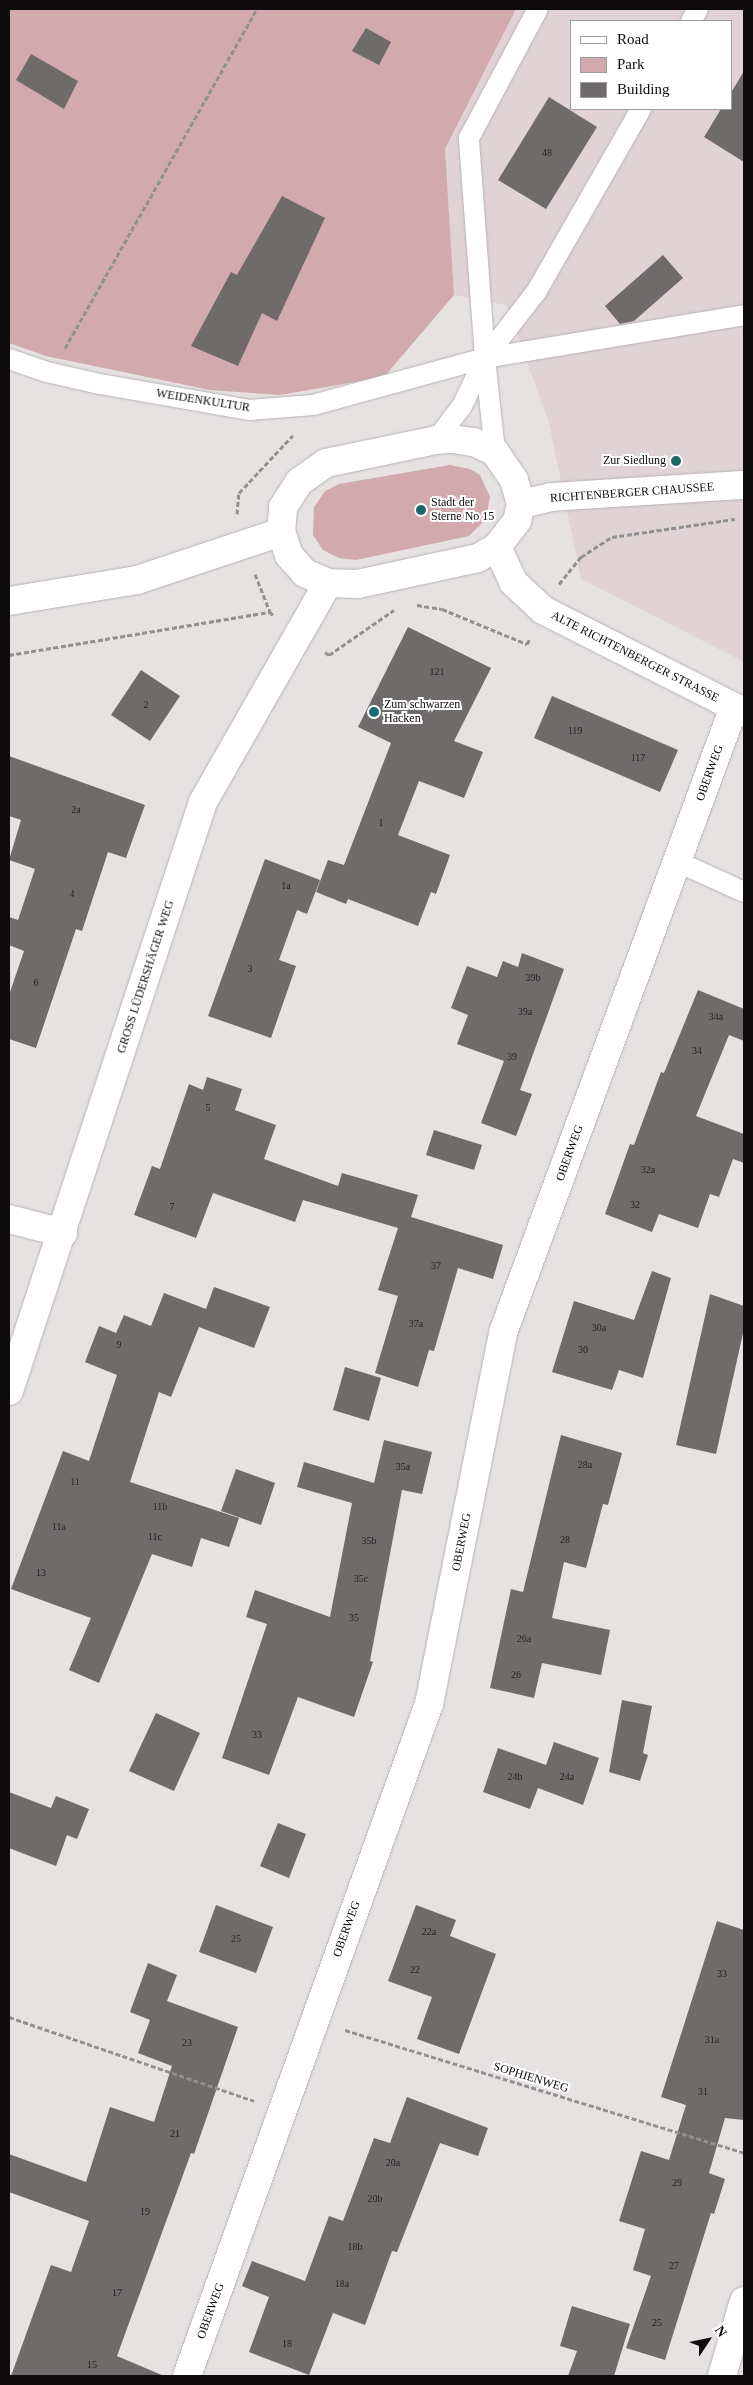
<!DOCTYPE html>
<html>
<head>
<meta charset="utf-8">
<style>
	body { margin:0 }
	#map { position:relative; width:753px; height:2385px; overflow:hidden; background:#e7e2e2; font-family:Georgia,serif }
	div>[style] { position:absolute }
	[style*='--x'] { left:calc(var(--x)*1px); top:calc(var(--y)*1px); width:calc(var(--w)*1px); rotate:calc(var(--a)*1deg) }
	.built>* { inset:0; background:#e1d3d5 }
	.green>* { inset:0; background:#d1a9ae }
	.building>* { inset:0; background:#6f6b6b }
	.path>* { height:3px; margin-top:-1.5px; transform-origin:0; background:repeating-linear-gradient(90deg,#939090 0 5px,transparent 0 7.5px) }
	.roads { filter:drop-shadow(0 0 1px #b6b1b2) drop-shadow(0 0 1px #b6b1b2) }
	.service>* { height:20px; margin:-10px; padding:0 10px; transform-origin:10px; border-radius:10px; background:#fff }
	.minor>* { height:28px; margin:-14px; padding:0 14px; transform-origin:14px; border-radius:14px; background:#fff }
	.tertiary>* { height:28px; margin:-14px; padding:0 14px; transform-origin:14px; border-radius:14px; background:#fff }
	.dots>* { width:14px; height:14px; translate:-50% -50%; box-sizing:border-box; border:2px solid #fff; border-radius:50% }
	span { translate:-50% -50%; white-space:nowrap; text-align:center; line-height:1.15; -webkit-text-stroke:4px #fff; paint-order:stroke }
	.number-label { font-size:10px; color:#262323 }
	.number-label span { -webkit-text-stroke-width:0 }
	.street-label { font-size:12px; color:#0d0b0b }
	.poi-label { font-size:12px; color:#0d0b0b }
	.right { translate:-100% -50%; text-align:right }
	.left { translate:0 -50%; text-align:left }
	.frame { position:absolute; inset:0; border:10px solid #0d0b0b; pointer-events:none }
	.legend { position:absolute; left:570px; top:20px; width:162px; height:90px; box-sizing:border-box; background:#fff; border:1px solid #9e9d9d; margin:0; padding:6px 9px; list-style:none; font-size:15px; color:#0d0b0b }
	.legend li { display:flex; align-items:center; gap:10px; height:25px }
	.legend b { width:25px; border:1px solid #9e9d9d }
	.north { position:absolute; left:683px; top:2315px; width:50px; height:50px; -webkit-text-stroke:4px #fff; paint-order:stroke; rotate:56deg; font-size:14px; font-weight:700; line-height:20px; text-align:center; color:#0d0b0b }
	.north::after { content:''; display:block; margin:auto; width:18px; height:22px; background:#0d0b0b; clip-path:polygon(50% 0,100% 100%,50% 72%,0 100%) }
</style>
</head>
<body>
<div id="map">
	<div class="built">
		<div style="clip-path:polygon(evenodd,516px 9px,744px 9px,744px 662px,581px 579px,549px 423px,506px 305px,454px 295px,445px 149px,516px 9px,572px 21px,732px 21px,732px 109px,572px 109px,572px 21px)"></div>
	</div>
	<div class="green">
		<div style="clip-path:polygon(9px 9px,516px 9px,445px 149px,454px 295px,384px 377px,280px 395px,210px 390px,46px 356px,9px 343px)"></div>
		<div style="clip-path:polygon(450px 465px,470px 469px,480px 475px,490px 497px,486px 519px,469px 536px,356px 560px,339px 558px,323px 550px,313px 535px,314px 507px,325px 491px,339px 484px)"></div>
	</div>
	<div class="building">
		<div style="clip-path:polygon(366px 28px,391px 42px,379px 65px,352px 51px)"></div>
		<div style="clip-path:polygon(31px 54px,78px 81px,64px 109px,16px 80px)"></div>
		<div style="clip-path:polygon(744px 71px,744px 162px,704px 137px,721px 109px,732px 109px,732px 91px)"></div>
		<div style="clip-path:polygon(549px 97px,597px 127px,546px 209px,498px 180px)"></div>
		<div style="clip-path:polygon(282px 196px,325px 218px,277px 321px,262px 313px,238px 366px,191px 346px,231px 272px,237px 275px)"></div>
		<div style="clip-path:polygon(663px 255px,683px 278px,634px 321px,620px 324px,605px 306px)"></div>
		<div style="clip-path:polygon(408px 627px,491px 668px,454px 741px,483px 752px,464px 798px,419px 781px,398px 835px,450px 855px,436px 894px,431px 892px,418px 926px,348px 899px,346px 904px,316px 892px,328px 860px,344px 865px,391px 743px,358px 727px)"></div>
		<div style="clip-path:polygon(141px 670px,180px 696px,150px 741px,111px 715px)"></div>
		<div style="clip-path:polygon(552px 696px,678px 750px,660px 792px,534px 738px)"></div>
		<div style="clip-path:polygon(9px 756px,145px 805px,126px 858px,108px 852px,82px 931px,76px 929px,36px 1048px,9px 1039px,9px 995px,24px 951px,9px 945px,9px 917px,18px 920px,35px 869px,9px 860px,21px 820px,9px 816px)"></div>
		<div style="clip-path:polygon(265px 859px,320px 880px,307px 914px,297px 910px,279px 960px,296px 966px,271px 1038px,208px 1016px)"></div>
		<div style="clip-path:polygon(522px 953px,564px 969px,520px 1090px,532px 1094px,516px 1136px,481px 1123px,504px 1061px,457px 1044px,468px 1015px,451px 1008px,467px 966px,497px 977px,503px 961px,518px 967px)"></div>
		<div style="clip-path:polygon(698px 990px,744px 1009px,744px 1041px,729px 1035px,696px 1116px,744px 1134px,744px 1163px,733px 1159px,719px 1197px,710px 1194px,698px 1228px,659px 1214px,652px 1232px,605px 1214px,630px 1144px,634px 1145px,661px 1072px,664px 1073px)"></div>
		<div style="clip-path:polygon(207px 1077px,242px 1089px,235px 1110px,276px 1125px,264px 1159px,338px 1186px,342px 1173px,418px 1195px,411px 1217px,503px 1245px,493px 1279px,458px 1268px,434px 1351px,429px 1350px,418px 1387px,375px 1373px,398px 1296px,378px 1290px,398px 1228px,303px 1200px,295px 1222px,213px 1193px,196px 1238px,134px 1215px,152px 1166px,160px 1169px,189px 1084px,203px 1090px)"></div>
		<div style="clip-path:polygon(434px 1130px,482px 1145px,474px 1170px,426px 1155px)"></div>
		<div style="clip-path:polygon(652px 1271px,671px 1278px,643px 1378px,619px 1370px,612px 1390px,552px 1372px,574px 1301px,634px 1320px)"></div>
		<div style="clip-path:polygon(214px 1287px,270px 1307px,254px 1348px,199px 1327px,171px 1397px,159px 1392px,130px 1482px,239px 1518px,229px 1547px,201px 1538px,192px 1567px,152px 1554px,99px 1683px,69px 1670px,91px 1618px,11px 1589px,63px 1451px,89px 1461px,117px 1375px,85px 1362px,99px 1326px,116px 1333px,124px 1315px,151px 1326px,164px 1293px,206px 1309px)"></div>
		<div style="clip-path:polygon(710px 1294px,744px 1306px,744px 1329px,716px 1454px,676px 1445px)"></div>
		<div style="clip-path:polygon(345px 1367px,381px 1378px,369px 1421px,333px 1410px)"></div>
		<div style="clip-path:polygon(561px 1435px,622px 1453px,608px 1505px,603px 1504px,586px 1568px,564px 1562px,552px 1618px,610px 1630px,601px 1675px,542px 1663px,534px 1698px,490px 1688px,511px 1589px,523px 1592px)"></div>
		<div style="clip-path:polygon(384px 1440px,432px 1452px,422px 1494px,402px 1490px,370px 1661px,373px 1662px,354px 1717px,298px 1697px,269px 1775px,222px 1758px,267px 1624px,246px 1617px,255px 1590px,330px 1617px,352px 1503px,297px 1487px,304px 1462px,374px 1483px)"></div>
		<div style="clip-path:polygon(236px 1469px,275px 1483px,261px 1525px,221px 1511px)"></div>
		<div style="clip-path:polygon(622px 1700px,652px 1706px,643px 1753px,648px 1755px,640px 1781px,609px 1772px)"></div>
		<div style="clip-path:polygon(156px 1713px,200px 1733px,174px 1791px,129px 1771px)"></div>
		<div style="clip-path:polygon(554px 1742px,599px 1758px,583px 1805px,538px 1788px,530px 1809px,483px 1792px,498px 1748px,546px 1765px)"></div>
		<div style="clip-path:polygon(9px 1792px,51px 1808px,56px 1796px,89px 1809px,77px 1839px,67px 1835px,56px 1866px,9px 1848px)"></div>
		<div style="clip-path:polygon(278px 1823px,306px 1834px,289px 1878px,260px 1866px)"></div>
		<div style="clip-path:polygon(216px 1905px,273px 1927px,256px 1973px,199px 1952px)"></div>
		<div style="clip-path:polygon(416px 1905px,456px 1920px,450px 1936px,496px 1954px,459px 2054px,417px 2039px,432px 1997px,388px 1981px)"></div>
		<div style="clip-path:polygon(717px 1921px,744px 1930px,744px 2120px,725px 2118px,709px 2173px,725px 2179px,714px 2214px,711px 2213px,665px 2360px,626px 2348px,651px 2276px,633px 2270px,645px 2229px,619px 2221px,641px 2151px,669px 2160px,686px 2105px,661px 2097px)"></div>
		<div style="clip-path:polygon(148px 1963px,177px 1975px,167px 2001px,238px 2027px,194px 2154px,191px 2153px,117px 2356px,164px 2376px,11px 2376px,51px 2265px,71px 2272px,89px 2221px,9px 2192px,9px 2154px,86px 2182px,110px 2107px,154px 2122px,172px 2066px,138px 2053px,150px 2020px,130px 2012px)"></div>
		<div style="clip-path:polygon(407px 2097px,488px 2128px,478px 2156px,440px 2143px,397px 2252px,392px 2251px,365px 2325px,333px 2313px,309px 2375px,249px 2352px,269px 2297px,242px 2286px,252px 2261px,305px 2281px,329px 2216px,343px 2221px,374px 2138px,390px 2143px)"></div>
		<div style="clip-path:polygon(572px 2306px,630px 2324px,614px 2376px,568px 2376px,577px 2351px,560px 2346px)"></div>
	</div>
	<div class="path">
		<div style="--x:65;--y:348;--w:390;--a:-60.5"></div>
		<div style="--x:237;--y:514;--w:21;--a:-85"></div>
		<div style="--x:239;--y:493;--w:79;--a:-47"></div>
		<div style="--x:255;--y:574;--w:41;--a:68.5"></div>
		<div style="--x:559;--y:584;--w:35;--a:-51"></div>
		<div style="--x:581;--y:557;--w:37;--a:-33"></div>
		<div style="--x:612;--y:537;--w:124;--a:-8.3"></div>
		<div style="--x:417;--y:605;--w:25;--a:9"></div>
		<div style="--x:442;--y:609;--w:92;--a:22.4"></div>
		<div style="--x:527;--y:644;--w:7;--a:-63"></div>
		<div style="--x:325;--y:652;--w:5;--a:37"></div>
		<div style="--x:329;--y:655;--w:79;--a:-34.7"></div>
		<div style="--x:9;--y:655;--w:265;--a:-9.4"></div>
		<div style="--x:270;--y:612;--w:4;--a:45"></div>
		<div style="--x:9;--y:2017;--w:259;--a:18.9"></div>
		<div style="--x:345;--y:2030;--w:418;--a:17.1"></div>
	</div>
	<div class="roads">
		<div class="service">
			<div style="--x:691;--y:21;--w:14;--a:-60"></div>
			<div style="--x:641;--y:109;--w:211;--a:119.8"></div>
			<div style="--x:536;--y:292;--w:83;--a:127.7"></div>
			<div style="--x:485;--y:358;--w:263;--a:-9.4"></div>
			<div style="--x:9;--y:359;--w:40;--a:18.9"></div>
			<div style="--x:47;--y:372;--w:54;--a:12.8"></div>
			<div style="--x:100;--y:384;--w:151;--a:9.9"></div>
			<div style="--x:249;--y:410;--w:64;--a:-4.5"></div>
			<div style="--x:313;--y:405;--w:178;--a:-15.3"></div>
			<div style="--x:436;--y:440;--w:43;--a:-52.6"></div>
			<div style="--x:462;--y:406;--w:51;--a:-64.4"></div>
			<div style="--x:495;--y:452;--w:95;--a:-96.1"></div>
			<div style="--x:485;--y:358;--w:221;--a:-94.2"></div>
			<div style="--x:469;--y:138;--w:146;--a:-61.9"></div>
			<div style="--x:678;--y:862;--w:72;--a:24.4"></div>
		</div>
		<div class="minor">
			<div style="--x:497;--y:547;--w:38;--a:65"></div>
			<div style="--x:513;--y:582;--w:41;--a:43"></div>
			<div style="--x:543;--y:610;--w:225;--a:26.9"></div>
			<div style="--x:9;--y:1219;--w:56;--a:14.5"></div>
			<div style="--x:9;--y:1391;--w:620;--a:-71.77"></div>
			<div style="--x:203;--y:802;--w:252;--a:-60.3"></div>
			<div style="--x:187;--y:2376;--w:714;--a:-70.2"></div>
			<div style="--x:429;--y:1704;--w:381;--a:-78.7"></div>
			<div style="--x:504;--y:1330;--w:664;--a:-69.74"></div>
			<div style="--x:722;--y:2376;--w:78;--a:-73.7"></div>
		</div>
		<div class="tertiary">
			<div style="--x:452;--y:439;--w:22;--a:8"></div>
			<div style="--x:474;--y:442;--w:23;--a:25"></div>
			<div style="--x:495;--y:452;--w:34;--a:56"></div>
			<div style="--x:514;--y:480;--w:25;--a:74"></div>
			<div style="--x:521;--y:504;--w:17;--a:103"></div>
			<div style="--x:517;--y:521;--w:33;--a:128"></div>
			<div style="--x:497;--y:547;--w:22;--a:150"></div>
			<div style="--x:478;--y:558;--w:123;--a:167.8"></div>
			<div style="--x:358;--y:584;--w:30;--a:-178"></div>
			<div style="--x:328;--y:583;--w:25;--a:-157"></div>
			<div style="--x:305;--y:573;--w:24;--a:-132"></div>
			<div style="--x:289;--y:555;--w:24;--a:-109"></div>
			<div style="--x:281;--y:532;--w:25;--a:-85"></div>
			<div style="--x:283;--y:507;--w:30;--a:-57"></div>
			<div style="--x:299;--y:482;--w:33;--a:-35"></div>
			<div style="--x:326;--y:463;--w:112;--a:-11.8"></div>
			<div style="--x:436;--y:440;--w:16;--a:-4"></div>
			<div style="--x:521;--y:504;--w:31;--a:-13"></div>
			<div style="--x:551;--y:497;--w:193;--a:-3.6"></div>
			<div style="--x:9;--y:601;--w:130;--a:-9.3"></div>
			<div style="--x:137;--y:580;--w:152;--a:-18.4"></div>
		</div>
	</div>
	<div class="dots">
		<div style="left:676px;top:461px;background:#1b696c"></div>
		<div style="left:421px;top:510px;background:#1b696c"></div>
		<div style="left:374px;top:712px;background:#1b696c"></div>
	</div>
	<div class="number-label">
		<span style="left:547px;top:153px">48</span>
		<span style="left:437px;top:672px">121</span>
		<span style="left:146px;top:705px">2</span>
		<span style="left:575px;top:731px">119</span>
		<span style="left:638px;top:758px">117</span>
		<span style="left:76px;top:810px">2a</span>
		<span style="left:381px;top:823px">1</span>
		<span style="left:286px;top:886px">1a</span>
		<span style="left:72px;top:894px">4</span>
		<span style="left:250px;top:969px">3</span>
		<span style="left:533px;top:978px">39b</span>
		<span style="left:36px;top:983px">6</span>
		<span style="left:525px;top:1012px">39a</span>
		<span style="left:716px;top:1017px">34a</span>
		<span style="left:697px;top:1051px">34</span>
		<span style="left:512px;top:1057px">39</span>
		<span style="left:208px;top:1108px">5</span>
		<span style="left:648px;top:1170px">32a</span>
		<span style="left:635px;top:1205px">32</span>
		<span style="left:172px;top:1207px">7</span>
		<span style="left:436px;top:1266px">37</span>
		<span style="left:416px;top:1324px">37a</span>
		<span style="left:599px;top:1328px">30a</span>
		<span style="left:119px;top:1345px">9</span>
		<span style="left:583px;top:1350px">30</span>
		<span style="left:585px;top:1465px">28a</span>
		<span style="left:403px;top:1467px">35a</span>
		<span style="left:75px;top:1482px">11</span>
		<span style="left:160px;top:1507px">11b</span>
		<span style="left:59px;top:1527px">11a</span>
		<span style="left:155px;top:1537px">11c</span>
		<span style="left:565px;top:1540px">28</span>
		<span style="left:369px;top:1541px">35b</span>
		<span style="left:41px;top:1573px">13</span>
		<span style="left:361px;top:1579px">35c</span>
		<span style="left:354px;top:1618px">35</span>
		<span style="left:524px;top:1639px">26a</span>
		<span style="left:516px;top:1675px">26</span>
		<span style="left:257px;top:1735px">33</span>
		<span style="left:515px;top:1777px">24b</span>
		<span style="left:567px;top:1777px">24a</span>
		<span style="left:429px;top:1932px">22a</span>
		<span style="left:236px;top:1939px">25</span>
		<span style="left:415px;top:1970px">22</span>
		<span style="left:722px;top:1974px">33</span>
		<span style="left:712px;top:2040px">31a</span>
		<span style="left:187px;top:2043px">23</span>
		<span style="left:703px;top:2092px">31</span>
		<span style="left:175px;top:2134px">21</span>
		<span style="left:393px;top:2163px">20a</span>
		<span style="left:677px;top:2183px">29</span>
		<span style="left:375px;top:2199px">20b</span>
		<span style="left:145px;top:2212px">19</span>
		<span style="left:355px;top:2247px">18b</span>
		<span style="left:674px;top:2266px">27</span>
		<span style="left:342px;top:2284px">18a</span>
		<span style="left:117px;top:2293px">17</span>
		<span style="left:657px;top:2323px">25</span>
		<span style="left:287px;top:2344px">18</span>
		<span style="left:92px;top:2365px">15</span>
	</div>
	<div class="street-label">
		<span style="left:203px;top:401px;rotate:9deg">WEIDENKULTUR</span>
		<span style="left:632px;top:493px;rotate:-4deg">RICHTENBERGER CHAUSSEE</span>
		<span style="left:635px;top:657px;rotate:27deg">ALTE RICHTENBERGER STRASSE</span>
		<span style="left:710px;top:773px;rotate:-70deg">OBERWEG</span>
		<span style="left:146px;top:977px;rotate:-72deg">GROSS LÜDERSHÄGER WEG</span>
		<span style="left:570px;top:1153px;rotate:-70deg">OBERWEG</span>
		<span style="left:462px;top:1542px;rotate:-79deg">OBERWEG</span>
		<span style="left:347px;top:1929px;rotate:-70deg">OBERWEG</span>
		<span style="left:531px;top:2078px;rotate:17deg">SOPHIENWEG</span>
		<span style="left:211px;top:2311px;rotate:-70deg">OBERWEG</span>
	</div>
	<div class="poi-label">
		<span class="right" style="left:666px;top:461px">Zur Siedlung</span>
		<span class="left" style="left:431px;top:510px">Stadt der<br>Sterne No 15</span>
		<span class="left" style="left:384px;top:712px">Zum schwarzen<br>Hacken</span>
	</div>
	<div class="frame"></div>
	<ul class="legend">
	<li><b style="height:6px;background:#fff"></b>Road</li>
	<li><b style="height:14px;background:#d1a9ae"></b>Park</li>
	<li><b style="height:14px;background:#6f6b6b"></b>Building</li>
	</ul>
	<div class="north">N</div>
</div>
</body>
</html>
